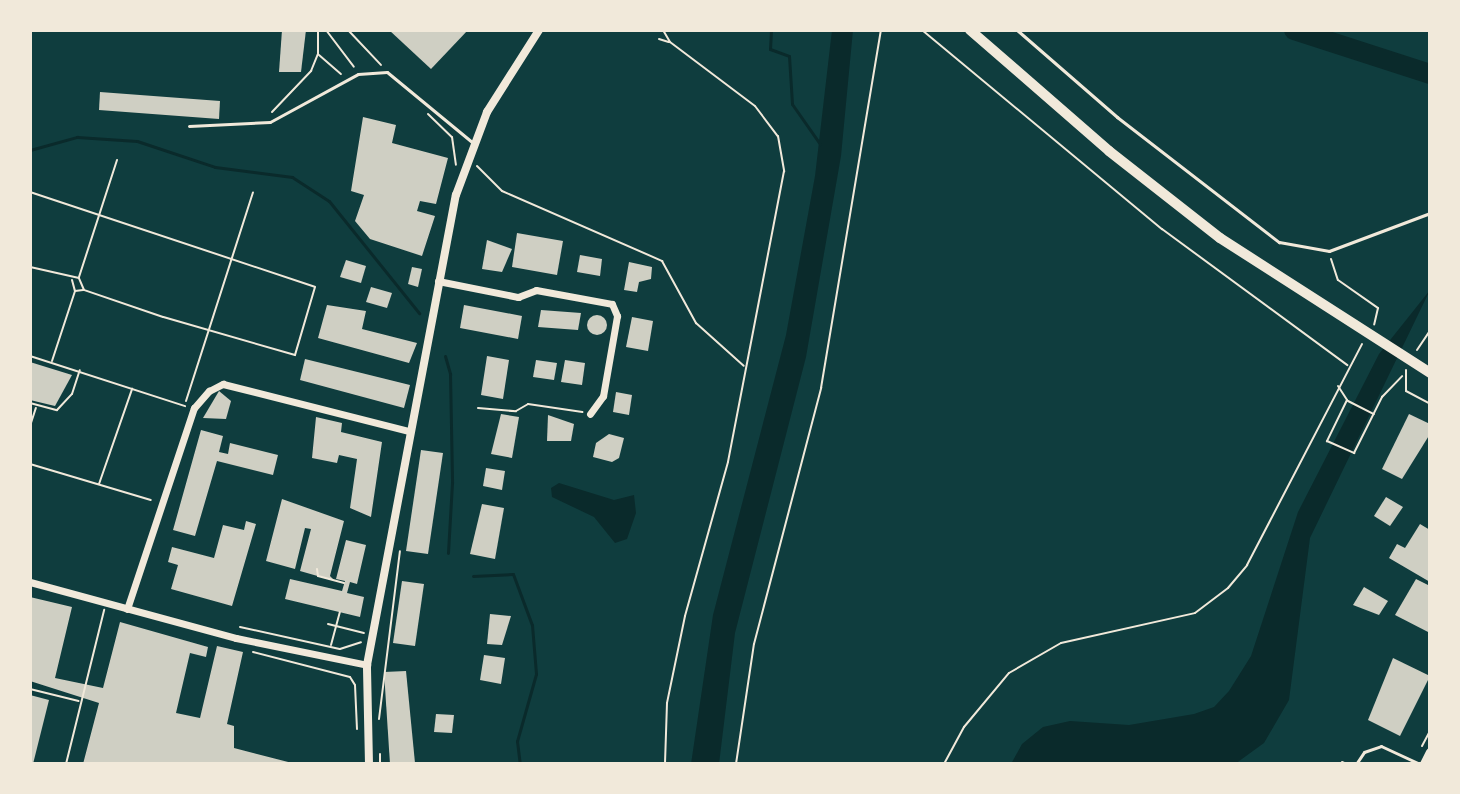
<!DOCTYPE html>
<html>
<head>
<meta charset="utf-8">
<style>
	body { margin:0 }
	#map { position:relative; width:1460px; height:794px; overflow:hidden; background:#0f3d3e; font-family:Mulish,sans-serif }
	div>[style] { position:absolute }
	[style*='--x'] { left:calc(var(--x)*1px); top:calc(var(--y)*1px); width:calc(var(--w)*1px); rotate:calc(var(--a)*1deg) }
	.water>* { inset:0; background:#0a2a2b }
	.stream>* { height:3px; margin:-1.5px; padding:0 1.5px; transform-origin:1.5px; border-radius:1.5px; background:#0a2a2b }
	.river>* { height:20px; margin:-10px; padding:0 10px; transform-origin:10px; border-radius:10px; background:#0a2a2b }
	.building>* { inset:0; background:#cfcfc3 }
	.round { border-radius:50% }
	.path>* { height:2px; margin:-1px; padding:0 1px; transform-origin:1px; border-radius:1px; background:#f1e9da }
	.service>* { height:3px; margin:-1.5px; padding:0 1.5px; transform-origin:1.5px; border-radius:1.5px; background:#f1e9da }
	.minor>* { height:7px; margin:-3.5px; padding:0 3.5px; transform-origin:3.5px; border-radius:3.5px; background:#f1e9da }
	.tertiary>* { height:8px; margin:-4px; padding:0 4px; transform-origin:4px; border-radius:4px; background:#f1e9da }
	.primary>* { height:10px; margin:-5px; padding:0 5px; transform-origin:5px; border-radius:5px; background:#f1e9da }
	span { translate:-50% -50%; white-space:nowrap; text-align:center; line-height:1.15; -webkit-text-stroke:6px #f1e9da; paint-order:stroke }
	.frame { position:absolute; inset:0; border:32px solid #f1e9da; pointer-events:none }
</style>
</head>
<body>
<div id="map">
	<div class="water">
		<div style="clip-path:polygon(832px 30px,853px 30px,841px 156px,806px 357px,735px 633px,719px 764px,691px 764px,713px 615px,786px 335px,815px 176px)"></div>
		<div style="clip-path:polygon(1430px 290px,1310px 538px,1289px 700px,1264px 743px,1235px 764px,1011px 764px,1022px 744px,1043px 727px,1070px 721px,1129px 725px,1194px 714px,1214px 707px,1229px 691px,1251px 656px,1298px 512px,1379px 354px)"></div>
		<div style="clip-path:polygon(559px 483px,614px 500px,634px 495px,636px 513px,627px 539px,615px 543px,594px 517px,552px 497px,551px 488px)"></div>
	</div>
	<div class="stream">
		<div style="--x:771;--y:30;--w:19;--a:93"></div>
		<div style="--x:770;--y:49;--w:20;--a:20"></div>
		<div style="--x:789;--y:56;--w:48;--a:86.4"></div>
		<div style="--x:792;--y:104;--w:49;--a:55"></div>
		<div style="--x:30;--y:150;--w:49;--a:-15.5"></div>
		<div style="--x:77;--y:137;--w:60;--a:3.8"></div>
		<div style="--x:137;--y:141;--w:82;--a:18.4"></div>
		<div style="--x:215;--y:167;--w:78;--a:7.4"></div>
		<div style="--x:292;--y:177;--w:44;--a:33"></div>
		<div style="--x:329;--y:201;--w:144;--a:51.2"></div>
		<div style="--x:445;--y:356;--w:19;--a:74"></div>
		<div style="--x:450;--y:374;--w:109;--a:88.9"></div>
		<div style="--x:452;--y:483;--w:70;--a:93.3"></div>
		<div style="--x:473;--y:576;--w:40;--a:-2.9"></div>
		<div style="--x:513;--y:574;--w:54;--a:69.6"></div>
		<div style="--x:532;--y:625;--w:49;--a:85.3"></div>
		<div style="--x:536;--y:674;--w:70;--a:105.8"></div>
		<div style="--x:517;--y:741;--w:23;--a:83"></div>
	</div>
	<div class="river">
		<div style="--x:1294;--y:30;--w:143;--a:17.9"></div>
	</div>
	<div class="building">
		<div style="clip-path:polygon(282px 30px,306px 30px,301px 72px,279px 72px)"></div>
		<div style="clip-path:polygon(389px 30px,468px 30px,431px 69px)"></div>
		<div style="clip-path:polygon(100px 92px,220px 101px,219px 119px,99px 110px)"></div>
		<div style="clip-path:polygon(363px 117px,396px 125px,392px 143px,448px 158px,436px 204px,420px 201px,417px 211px,435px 216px,422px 256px,370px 239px,355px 221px,364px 195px,351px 191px)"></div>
		<div style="clip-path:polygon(517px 233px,563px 241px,557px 275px,512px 267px)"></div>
		<div style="clip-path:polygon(487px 240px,512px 249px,502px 272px,482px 269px)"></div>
		<div style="clip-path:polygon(580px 255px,602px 259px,600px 276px,577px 272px)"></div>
		<div style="clip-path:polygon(346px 260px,366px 266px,361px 283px,340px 277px)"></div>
		<div style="clip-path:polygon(629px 262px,652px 267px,651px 279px,639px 282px,637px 292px,624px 290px)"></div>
		<div style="clip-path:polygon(412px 267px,422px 269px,418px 287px,408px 284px)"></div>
		<div style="clip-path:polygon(371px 287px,392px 293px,387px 308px,366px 302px)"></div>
		<div style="clip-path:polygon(327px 305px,366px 311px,362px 329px,417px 343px,409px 363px,318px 338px)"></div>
		<div style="clip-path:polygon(464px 305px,522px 316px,518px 339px,460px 328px)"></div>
		<div style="clip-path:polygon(541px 310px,581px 313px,578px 330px,538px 327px)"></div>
		<div class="round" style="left:587px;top:315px;width:20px;height:20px"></div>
		<div style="clip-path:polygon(632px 317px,653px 321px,648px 351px,626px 347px)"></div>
		<div style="clip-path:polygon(487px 356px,509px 360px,503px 399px,481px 395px)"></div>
		<div style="clip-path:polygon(305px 359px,410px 385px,404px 408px,300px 380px)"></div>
		<div style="clip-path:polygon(536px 360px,557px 363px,554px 380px,533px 377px)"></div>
		<div style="clip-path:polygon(565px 360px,585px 363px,582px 385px,561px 382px)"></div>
		<div style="clip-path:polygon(30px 362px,72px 375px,55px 406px,30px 400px)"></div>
		<div style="clip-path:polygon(219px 391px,231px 401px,226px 419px,203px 418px)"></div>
		<div style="clip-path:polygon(616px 392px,632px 395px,629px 415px,613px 412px)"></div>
		<div style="clip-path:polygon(501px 414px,519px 417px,512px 458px,491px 454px)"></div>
		<div style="clip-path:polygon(1409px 414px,1430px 424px,1430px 434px,1402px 479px,1382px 469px)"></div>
		<div style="clip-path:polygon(548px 415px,574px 424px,571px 441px,547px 441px)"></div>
		<div style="clip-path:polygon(316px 417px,342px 423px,341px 432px,382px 442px,371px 517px,350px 508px,357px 459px,339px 455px,337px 463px,312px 458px)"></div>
		<div style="clip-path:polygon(201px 430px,223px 436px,219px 452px,228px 454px,230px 443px,278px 455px,273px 475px,217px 461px,195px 536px,173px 530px)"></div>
		<div style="clip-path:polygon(609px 434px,624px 438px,619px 458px,612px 462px,593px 457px,596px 443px)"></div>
		<div style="clip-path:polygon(421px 450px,443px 453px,428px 554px,406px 551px)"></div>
		<div style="clip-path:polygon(486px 468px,505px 471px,502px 490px,483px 486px)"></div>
		<div style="clip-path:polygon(1386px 497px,1403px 507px,1390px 526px,1374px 516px)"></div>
		<div style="clip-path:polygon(282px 499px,344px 521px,330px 576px,335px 581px,300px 571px,311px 529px,305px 528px,295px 569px,266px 561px)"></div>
		<div style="clip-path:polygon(482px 504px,504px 508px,495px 559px,470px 554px)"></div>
		<div style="clip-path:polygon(246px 521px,256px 524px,232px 606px,171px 589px,178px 565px,168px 562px,172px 547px,214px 558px,223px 525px,244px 530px)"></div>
		<div style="clip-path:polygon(1420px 524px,1430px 530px,1430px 582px,1389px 558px,1397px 544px,1405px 548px)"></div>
		<div style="clip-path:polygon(346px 540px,366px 545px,357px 584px,350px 582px,347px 593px,364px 597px,360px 617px,285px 599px,290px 579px,342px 591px,345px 581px,336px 579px)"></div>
		<div style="clip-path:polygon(1416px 579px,1430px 586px,1430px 633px,1395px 615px)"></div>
		<div style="clip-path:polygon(402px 581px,424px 584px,415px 646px,393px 643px)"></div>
		<div style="clip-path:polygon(1364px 587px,1388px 601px,1379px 615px,1353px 605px)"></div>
		<div style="clip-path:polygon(30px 597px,72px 607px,55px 678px,103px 688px,120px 622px,208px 647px,206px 657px,190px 653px,176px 713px,200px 718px,217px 646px,243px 652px,227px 724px,234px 726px,234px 748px,296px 764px,83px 764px,99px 703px,30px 681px)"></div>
		<div style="clip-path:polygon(490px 614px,511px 616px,502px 645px,487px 644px)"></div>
		<div style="clip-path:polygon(484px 655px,505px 658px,501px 684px,480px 680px)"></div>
		<div style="clip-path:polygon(1393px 658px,1430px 676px,1400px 736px,1368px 720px)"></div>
		<div style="clip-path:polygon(406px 671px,415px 763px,390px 764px,384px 672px)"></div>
		<div style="clip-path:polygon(30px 695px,49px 700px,33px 764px,30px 764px)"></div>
		<div style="clip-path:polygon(436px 714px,454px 715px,452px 733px,434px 732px)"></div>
	</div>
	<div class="path">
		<div style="--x:326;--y:30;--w:46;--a:52.9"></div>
		<div style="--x:348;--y:30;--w:48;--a:46.7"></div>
		<div style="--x:663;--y:30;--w:14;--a:60"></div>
		<div style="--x:670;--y:42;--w:106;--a:37"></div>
		<div style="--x:755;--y:106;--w:38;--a:53"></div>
		<div style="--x:778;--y:136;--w:36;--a:80"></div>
		<div style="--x:784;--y:171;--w:296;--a:100.9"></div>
		<div style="--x:728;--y:462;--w:160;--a:105.6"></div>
		<div style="--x:685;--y:616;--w:89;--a:101.7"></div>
		<div style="--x:667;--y:703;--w:61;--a:91.9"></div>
		<div style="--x:922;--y:30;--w:312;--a:39.7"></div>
		<div style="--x:1162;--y:229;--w:230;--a:36.3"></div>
		<div style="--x:659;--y:39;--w:10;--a:17"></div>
		<div style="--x:319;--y:55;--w:29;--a:41"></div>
		<div style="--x:272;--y:112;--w:57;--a:-46.4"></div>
		<div style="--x:311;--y:71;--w:18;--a:-68"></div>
		<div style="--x:318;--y:54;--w:24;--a:-90"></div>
		<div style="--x:428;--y:114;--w:33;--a:44"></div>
		<div style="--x:452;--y:137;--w:28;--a:82"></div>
		<div style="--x:477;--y:166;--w:35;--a:45"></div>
		<div style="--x:502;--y:191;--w:175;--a:23.6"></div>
		<div style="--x:662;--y:261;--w:71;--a:61.3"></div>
		<div style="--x:696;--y:323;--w:64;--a:41.9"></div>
		<div style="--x:30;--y:192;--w:300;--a:18.4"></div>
		<div style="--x:315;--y:287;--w:71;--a:106.4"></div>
		<div style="--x:295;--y:355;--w:137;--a:-163.9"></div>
		<div style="--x:163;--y:317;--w:83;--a:-161.1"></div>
		<div style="--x:84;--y:290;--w:13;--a:-113"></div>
		<div style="--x:79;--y:278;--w:50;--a:-167.3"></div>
		<div style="--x:1331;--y:259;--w:22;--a:72"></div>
		<div style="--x:1338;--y:280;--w:49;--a:35"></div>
		<div style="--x:1378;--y:308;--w:17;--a:103"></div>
		<div style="--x:79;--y:277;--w:123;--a:-72"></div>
		<div style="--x:72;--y:280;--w:11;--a:75"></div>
		<div style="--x:1417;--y:350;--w:23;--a:-56"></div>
		<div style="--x:30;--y:356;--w:163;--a:17.9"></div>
		<div style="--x:52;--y:361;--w:74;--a:-71.8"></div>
		<div style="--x:75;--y:291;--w:8;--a:-7"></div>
		<div style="--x:1406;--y:370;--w:21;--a:90"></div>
		<div style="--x:1406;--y:391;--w:27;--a:28"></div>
		<div style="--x:1338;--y:386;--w:17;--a:57"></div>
		<div style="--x:1347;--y:400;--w:46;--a:116"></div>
		<div style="--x:1327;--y:441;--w:30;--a:24"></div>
		<div style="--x:1354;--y:453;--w:63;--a:-63.4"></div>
		<div style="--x:1382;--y:397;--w:29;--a:-46"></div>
		<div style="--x:186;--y:401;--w:219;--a:-72.2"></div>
		<div style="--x:1348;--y:401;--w:29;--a:27"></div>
		<div style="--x:30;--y:403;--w:28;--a:15"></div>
		<div style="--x:57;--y:410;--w:22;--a:-47"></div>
		<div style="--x:72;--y:394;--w:25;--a:-72"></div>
		<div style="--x:478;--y:408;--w:38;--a:5"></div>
		<div style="--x:516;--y:411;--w:14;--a:-30"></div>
		<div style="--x:528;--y:404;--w:55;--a:8.4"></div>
		<div style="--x:30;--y:426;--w:19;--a:-72"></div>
		<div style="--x:30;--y:464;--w:126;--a:16.6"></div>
		<div style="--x:99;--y:484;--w:101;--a:-70.8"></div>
		<div style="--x:317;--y:569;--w:7;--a:82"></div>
		<div style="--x:318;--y:576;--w:27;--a:15"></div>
		<div style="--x:328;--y:624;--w:37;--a:14"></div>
		<div style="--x:240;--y:627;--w:102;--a:12.4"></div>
		<div style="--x:340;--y:649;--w:22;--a:-18"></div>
		<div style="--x:331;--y:645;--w:34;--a:-75"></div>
		<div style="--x:253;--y:652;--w:100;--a:14.5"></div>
		<div style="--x:350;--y:677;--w:9;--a:58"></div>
		<div style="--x:355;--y:685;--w:44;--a:87.4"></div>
		<div style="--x:30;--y:689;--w:50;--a:13.8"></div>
		<div style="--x:379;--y:719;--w:169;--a:-82.9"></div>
		<div style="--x:1422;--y:746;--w:17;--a:-62"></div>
		<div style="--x:380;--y:754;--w:10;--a:90"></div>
		<div style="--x:1342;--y:762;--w:5;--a:22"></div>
		<div style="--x:66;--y:764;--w:159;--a:-76.1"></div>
		<div style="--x:736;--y:764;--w:121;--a:-81.5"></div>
		<div style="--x:754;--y:644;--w:265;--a:-75.3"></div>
		<div style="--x:821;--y:388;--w:363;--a:-80.5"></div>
		<div style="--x:944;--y:764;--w:42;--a:-61.6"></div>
		<div style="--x:964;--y:727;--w:70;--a:-50.2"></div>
		<div style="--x:1009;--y:673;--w:60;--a:-30"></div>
		<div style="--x:1061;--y:643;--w:137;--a:-12.6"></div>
		<div style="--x:1195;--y:613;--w:41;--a:-37.1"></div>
		<div style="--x:1228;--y:588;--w:30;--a:-50"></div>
		<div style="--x:1247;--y:565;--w:249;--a:-62.5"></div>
	</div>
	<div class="service">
		<div style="--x:1017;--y:30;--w:133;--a:41"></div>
		<div style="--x:1117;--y:117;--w:205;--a:37.7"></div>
		<div style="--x:1279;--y:242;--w:51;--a:10.2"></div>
		<div style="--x:1329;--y:251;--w:108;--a:-20.6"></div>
		<div style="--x:189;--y:126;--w:81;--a:-2.8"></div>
		<div style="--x:270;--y:122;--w:100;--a:-28.6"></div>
		<div style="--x:358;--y:74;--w:29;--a:-4"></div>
		<div style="--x:387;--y:72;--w:112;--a:39.5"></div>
		<div style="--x:1356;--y:764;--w:14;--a:-56"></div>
		<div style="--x:1364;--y:752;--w:18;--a:-19"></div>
		<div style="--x:1381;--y:746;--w:43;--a:24.8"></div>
	</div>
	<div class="minor">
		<div style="--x:438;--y:281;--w:82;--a:11.3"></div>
		<div style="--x:518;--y:297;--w:19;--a:-21"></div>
		<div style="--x:536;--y:290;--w:77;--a:10.4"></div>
		<div style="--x:612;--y:304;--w:13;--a:67"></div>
		<div style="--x:617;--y:316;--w:81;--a:99.9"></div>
		<div style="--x:603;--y:396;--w:22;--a:126"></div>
		<div style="--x:30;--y:582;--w:213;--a:15.2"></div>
		<div style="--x:236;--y:638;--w:134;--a:11.6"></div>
		<div style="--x:127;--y:609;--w:212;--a:-71.6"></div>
		<div style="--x:194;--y:408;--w:23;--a:-49"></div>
		<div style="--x:209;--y:391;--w:16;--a:-27"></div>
		<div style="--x:223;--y:384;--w:192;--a:14.2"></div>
	</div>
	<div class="tertiary">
		<div style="--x:369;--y:764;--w:99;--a:-91.2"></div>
		<div style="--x:367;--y:665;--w:478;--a:-79.3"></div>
		<div style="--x:456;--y:195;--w:89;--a:-69.5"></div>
		<div style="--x:487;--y:112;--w:97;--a:-57.6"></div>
		<div style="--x:1424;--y:764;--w:13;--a:-63"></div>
	</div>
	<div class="primary">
		<div style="--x:970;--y:30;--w:184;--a:41"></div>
		<div style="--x:1109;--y:151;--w:141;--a:38.1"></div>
		<div style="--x:1220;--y:238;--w:250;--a:32.7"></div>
	</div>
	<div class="frame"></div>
</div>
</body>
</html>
